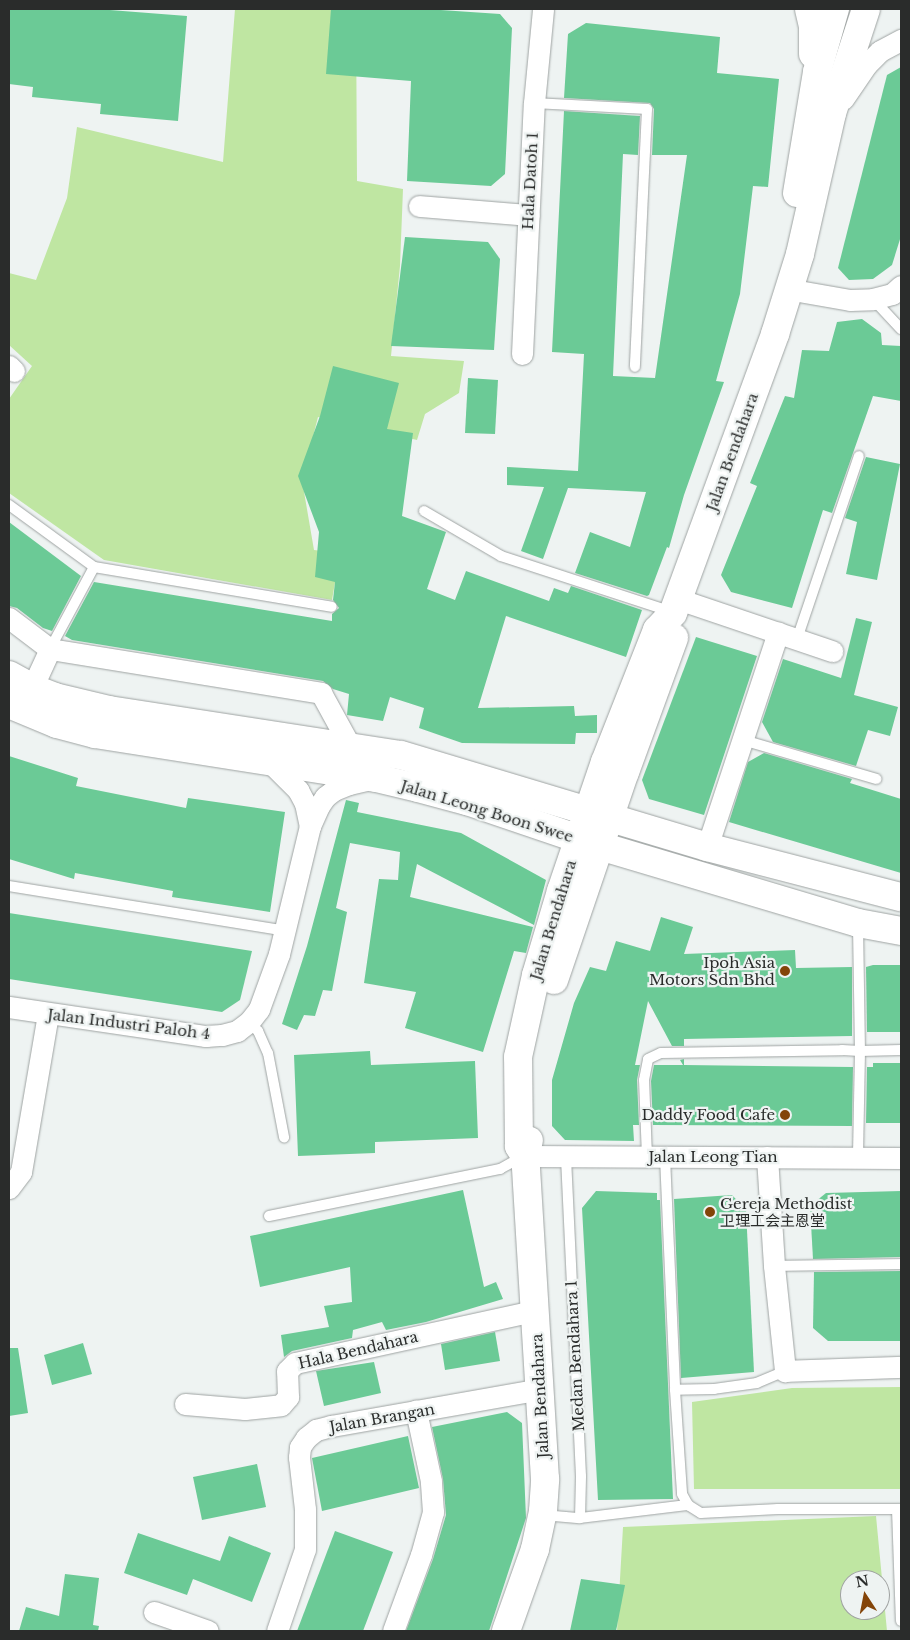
<!DOCTYPE html>
<html>
<head>
<meta charset="utf-8">
<style>
	body { margin:0 }
	#map { position:relative; width:910px; height:1640px; overflow:hidden; background:#eef3f2; font-family:"Libre Baskerville","Noto Sans SC",serif }
	div>[style] { position:absolute }
	[style*='--x'] { left:calc(var(--x)*1px); top:calc(var(--y)*1px); width:calc(var(--w)*1px); rotate:calc(var(--a)*1deg) }
	.green>* { inset:0; background:#bfe6a2 }
	.building>* { inset:0; background:#6bca96 }
	.roads { filter:drop-shadow(0 0 1px #9ea3a2) drop-shadow(0 0 1px #9ea3a2) }
	.service>* { height:10px; margin:-5px; padding:0 5px; transform-origin:5px; border-radius:5px; background:#fff }
	.minor>* { height:21px; margin:-10.5px; padding:0 10.5px; transform-origin:10.5px; border-radius:10.5px; background:#fff }
	.secondary>* { height:28px; margin:-14px; padding:0 14px; transform-origin:14px; border-radius:14px; background:#fff }
	.primary>* { height:28px; margin:-14px; padding:0 14px; transform-origin:14px; border-radius:14px; background:#fff }
	.dots>* { width:14px; height:14px; translate:-50% -50%; box-sizing:border-box; border:2px solid #eef3f2; border-radius:50% }
	span { translate:-50% -50%; white-space:nowrap; text-align:center; line-height:1.15; -webkit-text-stroke:4.5px #eef3f2; paint-order:stroke }
	.street-label { font-size:15px; color:#2a2c2b }
	.poi-label { font-size:15px; color:#2a2c2b }
	.right { translate:-100% -50%; text-align:right }
	.left { translate:0 -50%; text-align:left }
	.frame { position:absolute; inset:0; border:10px solid #2a2c2b; pointer-events:none }
	.north { position:absolute; left:840px; top:1570px; width:50px; height:50px; box-sizing:border-box; background:#eef3f2; border:1px solid #a0a3a2; border-radius:50%; rotate:349deg; font-size:14px; font-weight:700; line-height:20px; text-align:center; color:#2a2c2b }
	.north::after { content:''; display:block; margin:auto; width:18px; height:22px; background:#834408; clip-path:polygon(50% 0,100% 100%,50% 72%,0 100%) }
</style>
</head>
<body>
<div id="map">
	<div class="green">
		<div style="clip-path:polygon(235px 9px,356px 9px,357px 181px,403px 189px,400px 266px,391px 356px,464px 361px,459px 393px,425px 414px,417px 440px,318px 417px,302px 480px,314px 550px,340px 553px,332px 600px,104px 560px,9px 493px,9px 399px,32px 366px,9px 345px,9px 273px,36px 280px,67px 198px,77px 127px,223px 162px)"></div>
		<div style="clip-path:polygon(901px 1387px,901px 1489px,694px 1489px,692px 1402px,792px 1388px)"></div>
		<div style="clip-path:polygon(evenodd,876px 1516px,887px 1631px,617px 1631px,623px 1527px,876px 1516px,850px 1580px,880px 1580px,880px 1610px,850px 1610px,850px 1580px)"></div>
	</div>
	<div class="building">
		<div style="clip-path:polygon(9px 9px,97px 9px,187px 16px,178px 121px,100px 114px,101px 104px,32px 97px,33px 87px,9px 84px)"></div>
		<div style="clip-path:polygon(331px 9px,426px 9px,500px 14px,512px 28px,505px 174px,491px 186px,407px 181px,411px 81px,326px 74px)"></div>
		<div style="clip-path:polygon(586px 23px,720px 37px,717px 73px,779px 79px,768px 187px,753px 186px,740px 294px,716px 381px,724px 382px,684px 495px,669px 548px,667px 547px,649px 595px,647px 596px,575px 573px,590px 532px,630px 547px,646px 492px,568px 488px,543px 559px,521px 551px,544px 487px,507px 485px,507px 467px,578px 471px,584px 354px,552px 352px,564px 111px,640px 116px,638px 155px,623px 154px,613px 376px,655px 378px,687px 155px,652px 155px,654px 109px,650px 103px,564px 98px,568px 34px)"></div>
		<div style="clip-path:polygon(901px 67px,901px 236px,892px 265px,873px 279px,849px 280px,838px 268px,887px 75px)"></div>
		<div style="clip-path:polygon(405px 237px,488px 242px,500px 259px,494px 350px,391px 346px)"></div>
		<div style="clip-path:polygon(862px 319px,881px 333px,882px 345px,901px 346px,901px 401px,873px 396px,832px 513px,823px 510px,792px 608px,731px 592px,721px 575px,757px 486px,750px 483px,785px 396px,794px 398px,802px 350px,829px 351px,837px 322px)"></div>
		<div style="clip-path:polygon(333px 366px,399px 383px,387px 429px,413px 433px,402px 516px,446px 532px,427px 589px,455px 600px,466px 571px,549px 601px,554px 588px,568px 593px,571px 586px,642px 610px,626px 657px,506px 616px,478px 708px,574px 706px,575px 716px,597px 715px,597px 733px,576px 733px,575px 744px,462px 743px,419px 728px,424px 708px,390px 697px,383px 721px,347px 715px,349px 694px,333px 689px,323px 681px,72px 640px,65px 636px,94px 582px,332px 621px,332px 614px,339px 608px,333px 600px,335px 582px,315px 577px,319px 532px,298px 476px,320px 416px)"></div>
		<div style="clip-path:polygon(468px 378px,498px 380px,495px 434px,465px 433px)"></div>
		<div style="clip-path:polygon(866px 457px,900px 464px,877px 580px,846px 574px,857px 522px,845px 518px)"></div>
		<div style="clip-path:polygon(9px 522px,81px 576px,52px 631px,43px 628px,17px 608px,9px 606px)"></div>
		<div style="clip-path:polygon(856px 618px,872px 622px,854px 695px,898px 707px,890px 736px,868px 730px,856px 766px,773px 742px,762px 722px,783px 659px,841px 678px)"></div>
		<div style="clip-path:polygon(696px 637px,757px 656px,704px 815px,649px 799px,642px 780px)"></div>
		<div style="clip-path:polygon(764px 753px,852px 779px,850px 783px,901px 799px,901px 873px,729px 822px,748px 762px)"></div>
		<div style="clip-path:polygon(9px 756px,78px 778px,76px 786px,186px 808px,188px 798px,285px 812px,270px 912px,172px 897px,173px 891px,75px 873px,74px 879px,9px 859px)"></div>
		<div style="clip-path:polygon(346px 800px,359px 803px,357px 812px,461px 833px,546px 880px,534px 925px,417px 864px,410px 897px,533px 927px,526px 953px,514px 951px,483px 1052px,405px 1028px,416px 992px,364px 983px,379px 879px,398px 880px,400px 852px,350px 843px,336px 908px,347px 912px,332px 991px,323px 990px,315px 1016px,304px 1015px,297px 1030px,282px 1024px,307px 946px)"></div>
		<div style="clip-path:polygon(9px 913px,252px 951px,240px 1000px,222px 1012px,9px 979px)"></div>
		<div style="clip-path:polygon(661px 917px,693px 927px,684px 954px,795px 950px,796px 968px,852px 967px,852px 1036px,684px 1039px,684px 1046px,672px 1046px,648px 1001px,635px 1065px,640px 1065px,637px 1080px,639px 1125px,633px 1125px,634px 1141px,565px 1140px,552px 1126px,552px 1080px,574px 1003px,590px 967px,606px 971px,616px 941px,650px 951px)"></div>
		<div style="clip-path:polygon(873px 965px,901px 965px,901px 1032px,867px 1032px,866px 967px)"></div>
		<div style="clip-path:polygon(370px 1051px,371px 1065px,475px 1061px,478px 1138px,375px 1142px,375px 1153px,298px 1156px,294px 1055px)"></div>
		<div style="clip-path:polygon(684px 1059px,684px 1065px,853px 1067px,852px 1126px,653px 1125px,651px 1081px,654px 1065px,683px 1065px,680px 1060px)"></div>
		<div style="clip-path:polygon(873px 1063px,901px 1063px,901px 1123px,866px 1123px,867px 1067px,873px 1067px)"></div>
		<div style="clip-path:polygon(463px 1190px,484px 1287px,496px 1282px,503px 1299px,426px 1322px,386px 1330px,382px 1322px,353px 1330px,352px 1338px,292px 1351px,284px 1357px,281px 1335px,329px 1327px,324px 1306px,352px 1302px,350px 1267px,260px 1287px,250px 1236px)"></div>
		<div style="clip-path:polygon(596px 1191px,657px 1193px,657px 1200px,660px 1200px,673px 1499px,598px 1500px,582px 1208px)"></div>
		<div style="clip-path:polygon(901px 1191px,901px 1257px,813px 1259px,810px 1206px,826px 1193px)"></div>
		<div style="clip-path:polygon(732px 1195px,746px 1210px,754px 1372px,681px 1378px,674px 1199px)"></div>
		<div style="clip-path:polygon(901px 1271px,901px 1341px,828px 1341px,813px 1328px,814px 1272px)"></div>
		<div style="clip-path:polygon(495px 1332px,500px 1361px,445px 1370px,441px 1344px)"></div>
		<div style="clip-path:polygon(83px 1343px,92px 1374px,52px 1385px,44px 1355px)"></div>
		<div style="clip-path:polygon(9px 1348px,18px 1348px,28px 1413px,9px 1416px)"></div>
		<div style="clip-path:polygon(374px 1362px,381px 1393px,324px 1406px,316px 1371px)"></div>
		<div style="clip-path:polygon(507px 1412px,522px 1423px,526px 1518px,489px 1631px,406px 1631px,433px 1559px,446px 1515px,443px 1479px,432px 1427px)"></div>
		<div style="clip-path:polygon(408px 1436px,419px 1488px,322px 1511px,312px 1458px)"></div>
		<div style="clip-path:polygon(257px 1464px,266px 1507px,202px 1520px,193px 1477px)"></div>
		<div style="clip-path:polygon(335px 1531px,393px 1552px,363px 1631px,297px 1631px)"></div>
		<div style="clip-path:polygon(138px 1533px,220px 1561px,229px 1536px,271px 1553px,252px 1602px,193px 1579px,187px 1595px,124px 1573px)"></div>
		<div style="clip-path:polygon(65px 1574px,99px 1578px,93px 1625px,99px 1626px,98px 1631px,19px 1631px,26px 1607px,59px 1616px)"></div>
		<div style="clip-path:polygon(581px 1579px,625px 1585px,616px 1631px,570px 1631px)"></div>
	</div>
	<div class="roads">
		<div class="service">
			<div style="--x:534;--y:103;--w:113;--a:3"></div>
			<div style="--x:647;--y:109;--w:258;--a:92.7"></div>
			<div style="--x:873;--y:299;--w:41;--a:47"></div>
			<div style="--x:9;--y:505;--w:105;--a:36.1"></div>
			<div style="--x:94;--y:567;--w:241;--a:9.5"></div>
			<div style="--x:424;--y:511;--w:89;--a:30.3"></div>
			<div style="--x:501;--y:556;--w:180;--a:18.1"></div>
			<div style="--x:797;--y:639;--w:193;--a:-71.3"></div>
			<div style="--x:50;--y:649;--w:93;--a:-61.8"></div>
			<div style="--x:743;--y:740;--w:139;--a:16.3"></div>
			<div style="--x:9;--y:886;--w:281;--a:9.2"></div>
			<div style="--x:858;--y:925;--w:126;--a:89.1"></div>
			<div style="--x:860;--y:1051;--w:41;--a:-1.4"></div>
			<div style="--x:249;--y:1022;--w:13;--a:45"></div>
			<div style="--x:258;--y:1031;--w:24;--a:66"></div>
			<div style="--x:268;--y:1053;--w:86;--a:79.2"></div>
			<div style="--x:647;--y:1157;--w:77;--a:-92.2"></div>
			<div style="--x:644;--y:1080;--w:21;--a:-79"></div>
			<div style="--x:648;--y:1059;--w:14;--a:-25"></div>
			<div style="--x:661;--y:1053;--w:181;--a:-0.9"></div>
			<div style="--x:842;--y:1050;--w:18;--a:3"></div>
			<div style="--x:860;--y:1051;--w:107;--a:91.1"></div>
			<div style="--x:665;--y:1157;--w:233;--a:87.5"></div>
			<div style="--x:269;--y:1216;--w:236;--a:-11.5"></div>
			<div style="--x:500;--y:1169;--w:25;--a:-29"></div>
			<div style="--x:774;--y:1266;--w:127;--a:-0.9"></div>
			<div style="--x:785;--y:1371;--w:30;--a:157"></div>
			<div style="--x:757;--y:1383;--w:43;--a:172.1"></div>
			<div style="--x:714;--y:1389;--w:39;--a:179"></div>
			<div style="--x:675;--y:1390;--w:104;--a:86.1"></div>
			<div style="--x:682;--y:1494;--w:13;--a:61"></div>
			<div style="--x:688;--y:1505;--w:15;--a:32"></div>
			<div style="--x:701;--y:1513;--w:77;--a:-3"></div>
			<div style="--x:778;--y:1509;--w:123;--a:0"></div>
			<div style="--x:897;--y:1509;--w:112;--a:88"></div>
			<div style="--x:543;--y:1515;--w:37;--a:5"></div>
			<div style="--x:580;--y:1518;--w:42;--a:-88.6"></div>
			<div style="--x:581;--y:1476;--w:320;--a:-92.7"></div>
			<div style="--x:580;--y:1518;--w:109;--a:-6.9"></div>
		</div>
		<div class="minor">
			<div style="--x:843;--y:99;--w:42;--a:-55.6"></div>
			<div style="--x:867;--y:64;--w:18;--a:-45"></div>
			<div style="--x:880;--y:51;--w:24;--a:-28"></div>
			<div style="--x:419;--y:206;--w:110;--a:4.7"></div>
			<div style="--x:787;--y:289;--w:64;--a:9.9"></div>
			<div style="--x:850;--y:300;--w:23;--a:-2"></div>
			<div style="--x:873;--y:299;--w:20;--a:-15"></div>
			<div style="--x:892;--y:294;--w:12;--a:-42"></div>
			<div style="--x:522;--y:354;--w:251;--a:-87.3"></div>
			<div style="--x:534;--y:103;--w:94;--a:-84.5"></div>
			<div style="--x:9;--y:366;--w:7;--a:45"></div>
			<div style="--x:678;--y:599;--w:163;--a:18.7"></div>
			<div style="--x:9;--y:618;--w:51;--a:37.1"></div>
			<div style="--x:50;--y:649;--w:275;--a:9.2"></div>
			<div style="--x:321;--y:693;--w:60;--a:61.3"></div>
			<div style="--x:32;--y:688;--w:43;--a:-65.2"></div>
			<div style="--x:270;--y:762;--w:40;--a:45"></div>
			<div style="--x:298;--y:790;--w:15;--a:62"></div>
			<div style="--x:305;--y:803;--w:24;--a:78"></div>
			<div style="--x:707;--y:847;--w:226;--a:-71.7"></div>
			<div style="--x:9;--y:1007;--w:199;--a:8.4"></div>
			<div style="--x:206;--y:1036;--w:16;--a:-4"></div>
			<div style="--x:222;--y:1035;--w:16;--a:-15"></div>
			<div style="--x:237;--y:1031;--w:15;--a:-37"></div>
			<div style="--x:249;--y:1022;--w:16;--a:-52"></div>
			<div style="--x:259;--y:1009;--w:59;--a:-70"></div>
			<div style="--x:279;--y:954;--w:132;--a:-76.4"></div>
			<div style="--x:310;--y:826;--w:22;--a:-66"></div>
			<div style="--x:319;--y:806;--w:11;--a:-56"></div>
			<div style="--x:325;--y:797;--w:11;--a:-38"></div>
			<div style="--x:334;--y:790;--w:16;--a:-22"></div>
			<div style="--x:349;--y:784;--w:22;--a:-13"></div>
			<div style="--x:525;--y:1156;--w:376;--a:0.3"></div>
			<div style="--x:767;--y:1157;--w:109;--a:86.3"></div>
			<div style="--x:774;--y:1266;--w:106;--a:84"></div>
			<div style="--x:785;--y:1371;--w:116;--a:-2"></div>
			<div style="--x:9;--y:1188;--w:20;--a:-53"></div>
			<div style="--x:21;--y:1172;--w:160;--a:-80.3"></div>
			<div style="--x:185;--y:1404;--w:60;--a:4.8"></div>
			<div style="--x:245;--y:1409;--w:36;--a:-6"></div>
			<div style="--x:281;--y:1405;--w:11;--a:-49"></div>
			<div style="--x:288;--y:1397;--w:26;--a:-92"></div>
			<div style="--x:287;--y:1371;--w:11;--a:-45"></div>
			<div style="--x:295;--y:1363;--w:245;--a:-12.3"></div>
			<div style="--x:154;--y:1612;--w:57;--a:19.4"></div>
			<div style="--x:277;--y:1631;--w:87;--a:-71.1"></div>
			<div style="--x:305;--y:1549;--w:40;--a:-90"></div>
			<div style="--x:305;--y:1509;--w:52;--a:-96.6"></div>
			<div style="--x:299;--y:1457;--w:10;--a:-84"></div>
			<div style="--x:300;--y:1447;--w:11;--a:-56"></div>
			<div style="--x:306;--y:1438;--w:13;--a:-39"></div>
			<div style="--x:316;--y:1430;--w:16;--a:-15"></div>
			<div style="--x:331;--y:1426;--w:212;--a:-10"></div>
			<div style="--x:393;--y:1631;--w:81;--a:-69.8"></div>
			<div style="--x:421;--y:1555;--w:45;--a:-74.4"></div>
			<div style="--x:433;--y:1512;--w:31;--a:-94"></div>
			<div style="--x:431;--y:1481;--w:72;--a:-102.1"></div>
		</div>
		<div class="secondary">
			<div style="--x:809;--y:9;--w:17;--a:77"></div>
			<div style="--x:813;--y:26;--w:28;--a:90"></div>
			<div style="--x:797;--y:193;--w:123;--a:-80.6"></div>
			<div style="--x:817;--y:72;--w:66;--a:-74.1"></div>
			<div style="--x:554;--y:980;--w:220;--a:-71.2"></div>
			<div style="--x:625;--y:772;--w:143;--a:-69.9"></div>
			<div style="--x:525;--y:1156;--w:12;--a:-121"></div>
			<div style="--x:519;--y:1146;--w:89;--a:-90.6"></div>
			<div style="--x:518;--y:1057;--w:84;--a:-77.6"></div>
			<div style="--x:536;--y:975;--w:88;--a:-73.4"></div>
			<div style="--x:561;--y:891;--w:136;--a:-71.2"></div>
			<div style="--x:605;--y:762;--w:142;--a:-68.5"></div>
			<div style="--x:657;--y:630;--w:23;--a:-47"></div>
			<div style="--x:673;--y:613;--w:297;--a:-69.9"></div>
			<div style="--x:775;--y:334;--w:84;--a:-72.6"></div>
			<div style="--x:800;--y:254;--w:145;--a:-77.2"></div>
			<div style="--x:832;--y:113;--w:109;--a:-71.9"></div>
			<div style="--x:506;--y:1631;--w:87;--a:-70.5"></div>
			<div style="--x:535;--y:1549;--w:39;--a:-78"></div>
			<div style="--x:543;--y:1511;--w:32;--a:-86"></div>
			<div style="--x:545;--y:1479;--w:324;--a:-93.5"></div>
			<div style="--x:525;--y:1156;--w:16;--a:-76"></div>
		</div>
		<div class="primary">
			<div style="--x:9;--y:675;--w:26;--a:29"></div>
			<div style="--x:32;--y:688;--w:25;--a:21"></div>
			<div style="--x:55;--y:697;--w:56;--a:13.5"></div>
			<div style="--x:109;--y:710;--w:295;--a:8.8"></div>
			<div style="--x:401;--y:755;--w:320;--a:16.7"></div>
			<div style="--x:707;--y:847;--w:200;--a:14.5"></div>
			<div style="--x:9;--y:704;--w:52;--a:22.6"></div>
			<div style="--x:57;--y:724;--w:39;--a:15"></div>
			<div style="--x:95;--y:734;--w:284;--a:8.9"></div>
			<div style="--x:376;--y:778;--w:43;--a:13.4"></div>
			<div style="--x:418;--y:788;--w:51;--a:14.9"></div>
			<div style="--x:467;--y:801;--w:140;--a:18.7"></div>
			<div style="--x:600;--y:846;--w:269;--a:16.6"></div>
			<div style="--x:858;--y:923;--w:44;--a:10.5"></div>
		</div>
	</div>
	<div class="dots">
		<div style="left:785px;top:971px;background:#834408"></div>
		<div style="left:785px;top:1115px;background:#834408"></div>
		<div style="left:710px;top:1212px;background:#834408"></div>
	</div>
	<div class="street-label">
		<span style="left:530px;top:181px;rotate:-87deg">Hala Datoh 1</span>
		<span style="left:732px;top:452px;rotate:-70deg">Jalan Bendahara</span>
		<span style="left:487px;top:811px;rotate:17deg">Jalan Leong Boon Swee</span>
		<span style="left:553px;top:920px;rotate:-73deg">Jalan Bendahara</span>
		<span style="left:129px;top:1024px;rotate:7deg">Jalan Industri Paloh 4</span>
		<span style="left:713px;top:1157px">Jalan Leong Tian</span>
		<span style="left:358px;top:1350px;rotate:-13deg">Hala Bendahara</span>
		<span style="left:575px;top:1356px;rotate:-93deg">Medan Bendahara 1</span>
		<span style="left:540px;top:1396px;rotate:-93deg">Jalan Bendahara</span>
		<span style="left:382px;top:1418px;rotate:-10deg">Jalan Brangan</span>
	</div>
	<div class="poi-label">
		<span class="right" style="left:775px;top:971px">Ipoh Asia<br>Motors Sdn Bhd</span>
		<span class="right" style="left:775px;top:1115px">Daddy Food Cafe</span>
		<span class="left" style="left:720px;top:1212px">Gereja Methodist<br>卫理工会主恩堂</span>
	</div>
	<div class="frame"></div>
	<div class="north">N</div>
</div>
</body>
</html>
